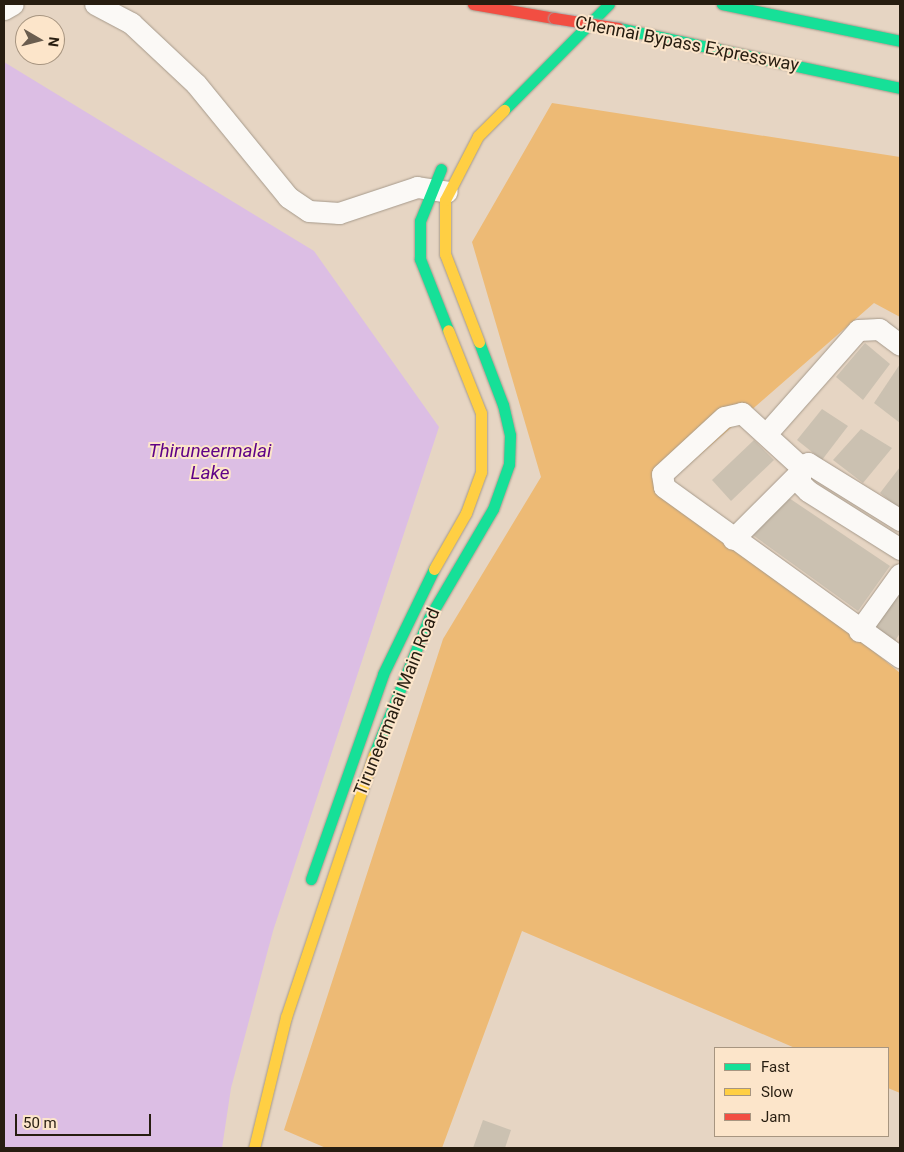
<!DOCTYPE html>
<html>
<head>
<meta charset="utf-8">
<style>
	body { margin:0 }
	#map { position:relative; width:904px; height:1152px; overflow:hidden; background:#e6d5c3; font-family:Roboto,sans-serif }
	div>[style] { position:absolute }
	[style*='--x'] { left:calc(var(--x)*1px); top:calc(var(--y)*1px); width:calc(var(--w)*1px); rotate:calc(var(--a)*1deg) }
	.green>* { inset:0; background:#edba75 }
	.water>* { inset:0; background:#dcbee4 }
	.building>* { inset:0; background:#cbc1b1 }
	.roads { filter:drop-shadow(0 0 1px #a69a8b) drop-shadow(0 0 1px #a69a8b) }
	.street>* { height:21px; margin:-10.5px; padding:0 10.5px; transform-origin:10.5px; border-radius:10.5px; background:#fbf9f6 }
	.fast>* { height:11px; margin:-5.5px; padding:0 5.5px; transform-origin:5.5px; border-radius:5.5px; background:#16e098 }
	.slow>* { height:11px; margin:-5.5px; padding:0 5.5px; transform-origin:5.5px; border-radius:5.5px; background:#ffcf43 }
	.jam>* { height:11px; margin:-5.5px; padding:0 5.5px; transform-origin:5.5px; border-radius:5.5px; background:#f24e42 }
	.bridges { filter:drop-shadow(0 0 1px #a1a2a3) drop-shadow(0 0 1px #a1a2a3) }
	.jam-bridge>* { height:11px; margin:-5.5px; padding:0 5.5px; transform-origin:5.5px; border-radius:5.5px; background:#f24e42 }
	span { translate:-50% -50%; white-space:nowrap; text-align:center; line-height:1.15; -webkit-text-stroke:4px #fce5ca; paint-order:stroke }
	.street-label { font-size:18px; color:#271d10 }
	.water-label { font-size:19px; color:#5f0287; font-style:italic }
	.frame { position:absolute; inset:0; border:5px solid #271d10; pointer-events:none }
	.legend { position:absolute; left:714px; top:1047px; width:175px; height:90px; box-sizing:border-box; background:#fce5ca; border:1px solid #a79580; margin:0; padding:6px 9px; list-style:none; font-size:15px; color:#271d10 }
	.legend li { display:flex; align-items:center; gap:10px; height:25px }
	.legend b { width:25px; border:1px solid #a79580 }
	.north { position:absolute; left:15px; top:15px; width:50px; height:50px; box-sizing:border-box; background:#fce5ca; border:1px solid #a79580; border-radius:50%; rotate:98deg; font-size:14px; font-weight:700; line-height:20px; text-align:center; color:#271d10 }
	.north::after { content:''; display:block; margin:auto; width:18px; height:22px; background:#6a5d4f; clip-path:polygon(50% 0,100% 100%,50% 72%,0 100%) }
	.scale { position:absolute; left:15px; top:1114px; width:136px; height:22px; box-sizing:border-box; border:2px solid #271d10; border-top:0; padding-left:6px; font-size:15px; line-height:18px; white-space:nowrap; color:#271d10; -webkit-text-stroke:4px #fce5ca; paint-order:stroke }
</style>
</head>
<body>
<div id="map">
	<div class="green">
		<div style="clip-path:polygon(552px 103px,900px 157px,900px 317px,874px 303px,669px 482px,900px 673px,900px 1093px,888px 1088px,888px 1048px,795px 1048px,522px 931px,442px 1148px,326px 1148px,284px 1130px,443px 639px,541px 477px,472px 242px)"></div>
	</div>
	<div class="water">
		<div style="clip-path:polygon(4px 62px,314px 251px,439px 427px,273px 931px,231px 1088px,222px 1148px,4px 1148px)"></div>
	</div>
	<div class="building">
		<div style="clip-path:polygon(865px 343px,890px 364px,863px 400px,836px 377px)"></div>
		<div style="clip-path:polygon(900px 364px,900px 423px,874px 403px)"></div>
		<div style="clip-path:polygon(822px 409px,848px 426px,822px 460px,797px 440px)"></div>
		<div style="clip-path:polygon(861px 429px,892px 448px,863px 483px,833px 460px)"></div>
		<div style="clip-path:polygon(754px 440px,774px 460px,731px 501px,712px 480px)"></div>
		<div style="clip-path:polygon(900px 467px,900px 509px,880px 493px)"></div>
		<div style="clip-path:polygon(783px 494px,890px 566px,858px 611px,750px 533px)"></div>
		<div style="clip-path:polygon(900px 591px,900px 633px,895px 641px,875px 627px)"></div>
		<div style="clip-path:polygon(483px 1120px,511px 1130px,505px 1148px,473px 1148px)"></div>
	</div>
	<div class="roads">
		<div class="street">
			<div style="--x:95;--y:4;--w:41;--a:27.8"></div>
			<div style="--x:131;--y:23;--w:89;--a:43.2"></div>
			<div style="--x:196;--y:84;--w:146;--a:50.8"></div>
			<div style="--x:288;--y:197;--w:25;--a:34"></div>
			<div style="--x:309;--y:211;--w:30;--a:4"></div>
			<div style="--x:339;--y:213;--w:82;--a:-18.4"></div>
			<div style="--x:417;--y:187;--w:30;--a:9"></div>
			<div style="--x:4;--y:9;--w:10;--a:-29"></div>
			<div style="--x:766;--y:434;--w:139;--a:-48.5"></div>
			<div style="--x:858;--y:330;--w:21;--a:-3"></div>
			<div style="--x:879;--y:329;--w:26;--a:37"></div>
			<div style="--x:800;--y:466;--w:79;--a:-137.6"></div>
			<div style="--x:742;--y:413;--w:18;--a:167"></div>
			<div style="--x:724;--y:417;--w:84;--a:137.4"></div>
			<div style="--x:662;--y:474;--w:13;--a:81"></div>
			<div style="--x:664;--y:487;--w:291;--a:35.8"></div>
			<div style="--x:900;--y:520;--w:108;--a:-148.2"></div>
			<div style="--x:808;--y:463;--w:9;--a:159"></div>
			<div style="--x:800;--y:466;--w:17;--a:90"></div>
			<div style="--x:800;--y:483;--w:11;--a:45"></div>
			<div style="--x:808;--y:491;--w:109;--a:32.2"></div>
			<div style="--x:733;--y:539;--w:92;--a:-45"></div>
			<div style="--x:859;--y:631;--w:70;--a:-54.3"></div>
		</div>
		<div class="fast">
			<div style="--x:722;--y:4;--w:182;--a:11.7"></div>
			<div style="--x:618;--y:28;--w:288;--a:12"></div>
			<div style="--x:504;--y:110;--w:149;--a:-45.3"></div>
			<div style="--x:441;--y:169;--w:56;--a:112"></div>
			<div style="--x:420;--y:221;--w:38;--a:90"></div>
			<div style="--x:420;--y:259;--w:76;--a:68.5"></div>
			<div style="--x:374;--y:754;--w:147;--a:-68"></div>
			<div style="--x:429;--y:618;--w:126;--a:-59.6"></div>
			<div style="--x:493;--y:509;--w:48;--a:-70.4"></div>
			<div style="--x:509;--y:464;--w:29;--a:-88"></div>
			<div style="--x:510;--y:435;--w:31;--a:-103"></div>
			<div style="--x:503;--y:405;--w:67;--a:-110.9"></div>
			<div style="--x:311;--y:879;--w:217;--a:-70.6"></div>
			<div style="--x:383;--y:674;--w:117;--a:-64.1"></div>
		</div>
		<div class="slow">
			<div style="--x:479;--y:342;--w:94;--a:-111.1"></div>
			<div style="--x:445;--y:254;--w:54;--a:-90"></div>
			<div style="--x:445;--y:200;--w:72;--a:-62.7"></div>
			<div style="--x:478;--y:136;--w:37;--a:-45"></div>
			<div style="--x:434;--y:569;--w:64;--a:-60.3"></div>
			<div style="--x:466;--y:513;--w:44;--a:-69.9"></div>
			<div style="--x:481;--y:472;--w:59;--a:-90"></div>
			<div style="--x:481;--y:413;--w:89;--a:-111.7"></div>
			<div style="--x:254;--y:1148;--w:135;--a:-76.3"></div>
			<div style="--x:286;--y:1017;--w:277;--a:-71.5"></div>
		</div>
		<div class="jam">
			<div style="--x:473;--y:4;--w:82;--a:9.8"></div>
		</div>
	</div>
	<div class="bridges">
		<div class="jam-bridge">
			<div style="--x:554;--y:18;--w:65;--a:8.9"></div>
		</div>
	</div>
	<div class="street-label">
		<span style="left:687px;top:44px;rotate:11deg">Chennai Bypass Expressway</span>
		<span style="left:397px;top:702px;rotate:-68deg">Tiruneermalai Main Road</span>
	</div>
	<div class="water-label">
		<span style="left:210px;top:462px">Thiruneermalai<br>Lake</span>
	</div>
	<div class="frame"></div>
	<ul class="legend">
	<li><b style="height:6px;background:#16e098"></b>Fast</li>
	<li><b style="height:6px;background:#ffcf43"></b>Slow</li>
	<li><b style="height:6px;background:#f24e42"></b>Jam</li>
	</ul>
	<div class="north">N</div>
	<div class="scale">50 m</div>
</div>
</body>
</html>
